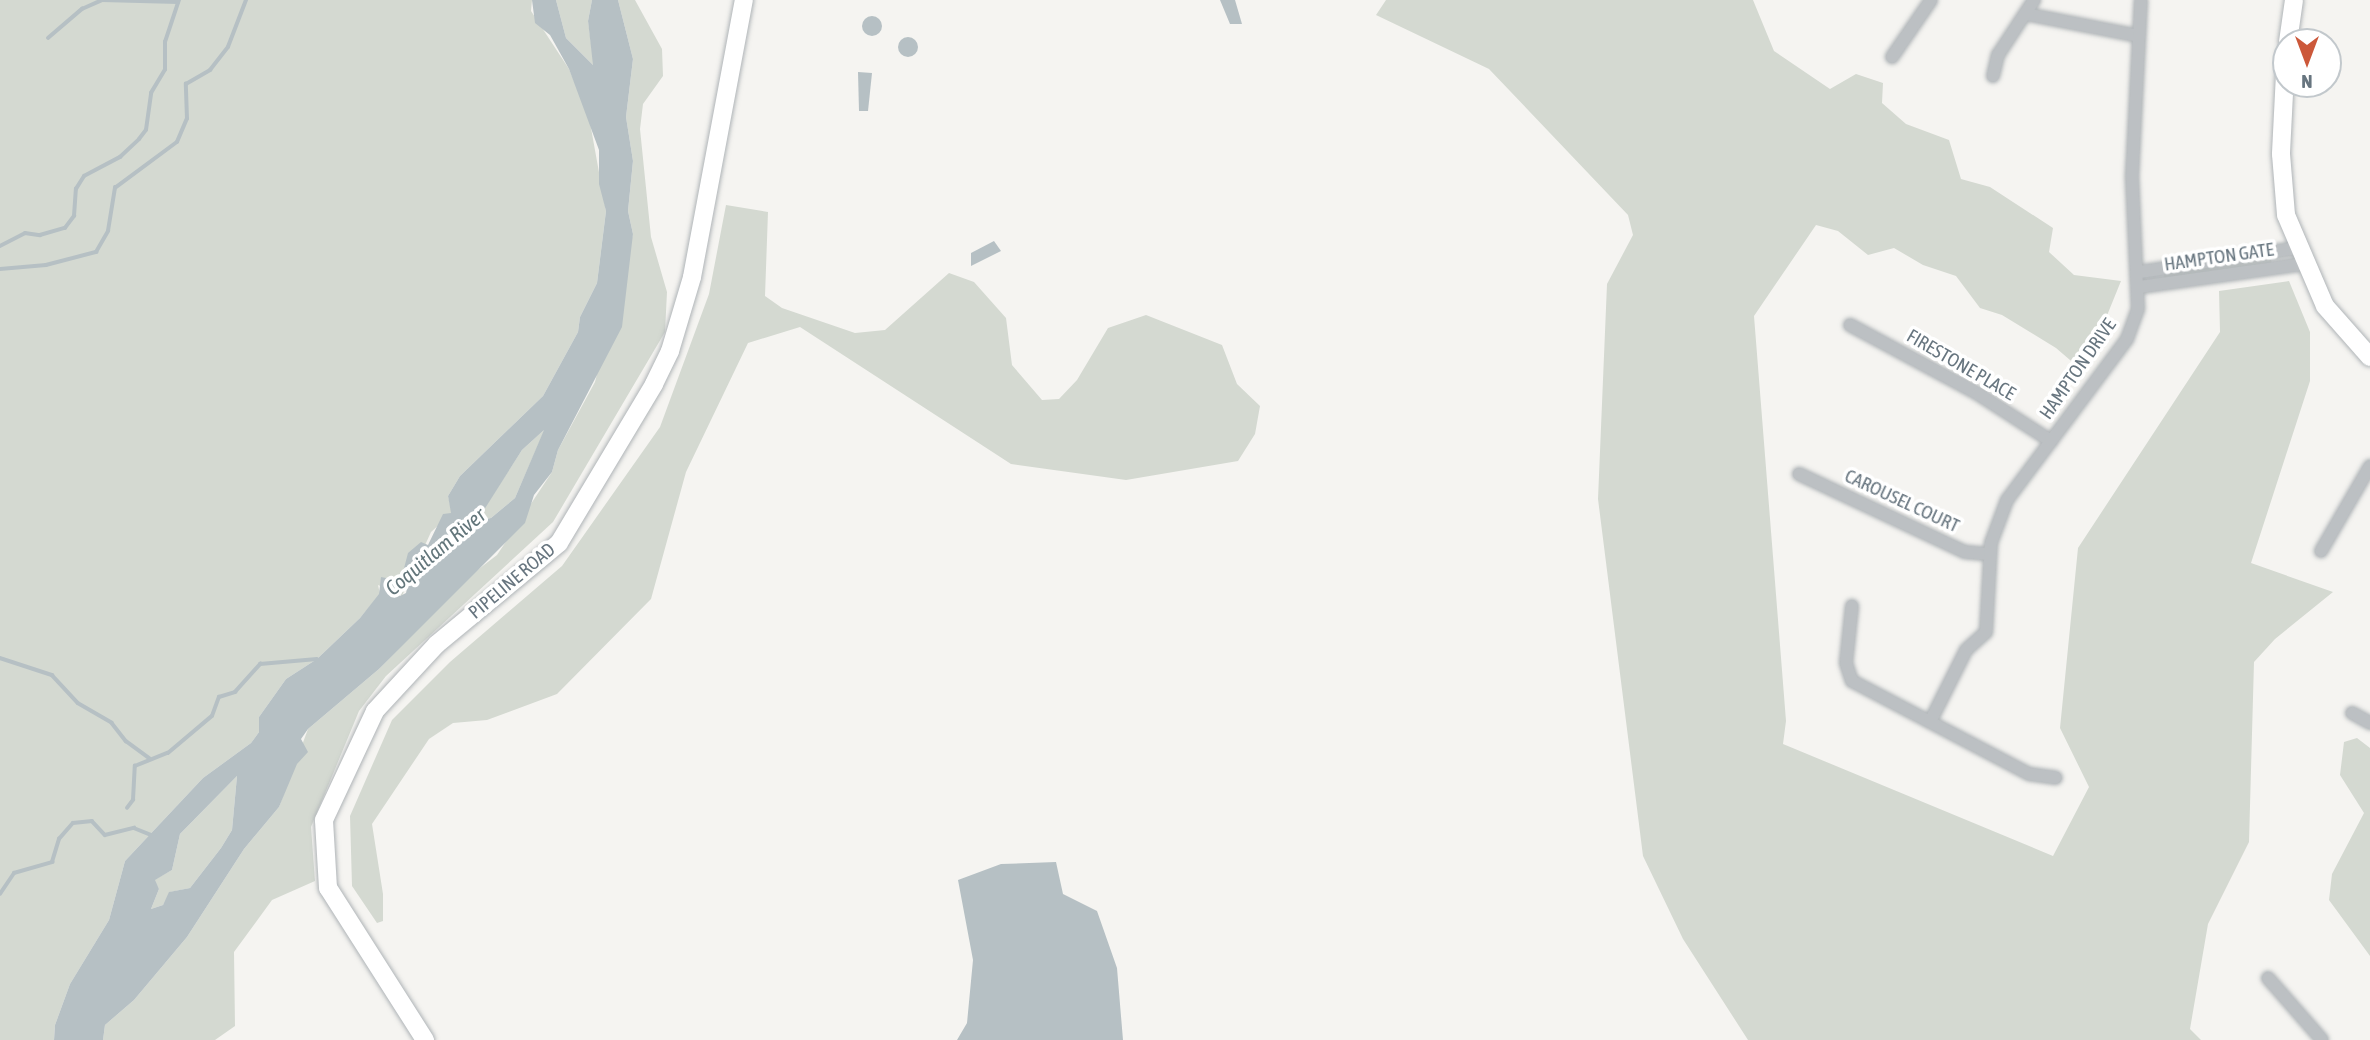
<!DOCTYPE html>
<html>
<head>
<meta charset="utf-8">
<style>
	body { margin:0 }
	#map { position:relative; width:2370px; height:1040px; overflow:hidden; background:#f5f4f1; font-family:"Asap Condensed",sans-serif }
	div>[style] { position:absolute }
	[style*='--x'] { left:calc(var(--x)*1px); top:calc(var(--y)*1px); width:calc(var(--w)*1px); rotate:calc(var(--a)*1deg) }
	.green>* { inset:0; background:#d4d9d1 }
	.water>* { inset:0; background:#b6c0c4 }
	.round { border-radius:50% }
	.stream>* { height:3.5px; margin:-1.75px; padding:0 1.75px; transform-origin:1.75px; border-radius:1.75px; background:#b6c0c4 }
	.roads { filter:drop-shadow(0 0 2px #afb4b7) drop-shadow(0 0 2px #afb4b7) }
	.street>* { height:12px; margin:-6px; padding:0 6px; transform-origin:6px; border-radius:6px; background:#bcc0c3 }
	.secondary>* { height:18px; margin:-9px; padding:0 9px; transform-origin:9px; border-radius:9px; background:#fff }
	span { translate:-50% -50%; white-space:nowrap; text-align:center; line-height:1.15; -webkit-text-stroke:7px #fff; paint-order:stroke }
	.street-label { font-size:19px; color:#67757f }
	.water-label { font-size:21px; color:#63767b; font-style:italic }
	.north { position:absolute; left:2272px; top:28px; width:70px; height:70px; box-sizing:border-box; background:#fff; border:2px solid #c2c8cc; border-radius:50%; rotate:180deg; font-size:19px; font-weight:700; line-height:28px; text-align:center; color:#67757f }
	.north::after { content:''; display:block; margin:auto; width:24px; height:32px; background:#cc583a; clip-path:polygon(50% 0,100% 100%,50% 72%,0 100%) }
</style>
</head>
<body>
<div id="map">
	<div class="green">
		<div style="clip-path:polygon(0 0,532px 0,531px 11px,569px 69px,589px 117px,606px 211px,597px 283px,580px 317px,578px 332px,543px 396px,460px 476px,448px 496px,452px 513px,431px 532px,402px 596px,378px 585px,380px 594px,360px 618px,317px 659px,286px 679px,259px 717px,259px 732px,251px 743px,203px 778px,125px 861px,109px 920px,70px 984px,55px 1025px,54px 1040px,0 1040px)"></div>
		<div style="clip-path:polygon(556px 0,592px 0,588px 21px,594px 66px,566px 38px)"></div>
		<div style="clip-path:polygon(618px 0,635px 0,662px 49px,663px 76px,643px 104px,640px 129px,651px 237px,667px 292px,665px 332px,553px 522px,386px 676px,359px 711px,311px 827px,315px 881px,272px 900px,234px 952px,235px 1026px,215px 1040px,103px 1040px,105px 1025px,134px 1000px,187px 937px,244px 849px,279px 807px,308px 729px,379px 669px,467px 578px,497px 555px,552px 472px,558px 450px,595px 382px,633px 234px,628px 211px,633px 161px,626px 117px,633px 59px)"></div>
		<div style="clip-path:polygon(1386px 0,1753px 0,1774px 51px,1830px 89px,1856px 74px,1883px 83px,1882px 103px,1906px 124px,1949px 140px,1961px 179px,1990px 187px,2053px 228px,2049px 252px,2074px 275px,2121px 281px,2084px 372px,2056px 348px,2002px 315px,1980px 308px,1956px 276px,1923px 265px,1894px 248px,1868px 255px,1838px 231px,1816px 225px,1754px 316px,1786px 721px,1783px 744px,2053px 856px,2089px 787px,2060px 728px,2078px 548px,2220px 332px,2219px 291px,2289px 281px,2310px 332px,2310px 381px,2251px 563px,2333px 592px,2275px 639px,2254px 662px,2249px 842px,2208px 924px,2190px 1029px,2201px 1040px,1748px 1040px,1683px 939px,1643px 856px,1598px 499px,1607px 284px,1633px 235px,1628px 215px,1489px 69px,1376px 15px)"></div>
		<div style="clip-path:polygon(726px 205px,768px 212px,765px 296px,782px 308px,855px 333px,885px 330px,949px 273px,974px 282px,1006px 318px,1012px 365px,1042px 400px,1059px 399px,1077px 380px,1108px 328px,1146px 315px,1222px 345px,1237px 384px,1260px 406px,1255px 434px,1238px 461px,1126px 480px,1011px 464px,800px 327px,748px 343px,686px 472px,651px 599px,557px 694px,487px 720px,453px 723px,429px 739px,372px 824px,383px 894px,383px 921px,377px 923px,352px 886px,350px 816px,392px 720px,450px 662px,562px 566px,660px 427px,709px 294px)"></div>
		<div style="clip-path:polygon(2271px 259px,2272px 267px,2164px 282px,2164px 274px)"></div>
		<div style="clip-path:polygon(545px 429px,515px 498px,491px 518px,476px 521px,522px 450px)"></div>
		<div style="clip-path:polygon(2357px 738px,2370px 748px,2370px 956px,2329px 900px,2332px 874px,2364px 813px,2340px 775px,2344px 742px)"></div>
		<div style="clip-path:polygon(237px 776px,232px 830px,221px 848px,190px 888px,170px 892px,163px 905px,151px 909px,159px 889px,154px 880px,172px 870px,180px 834px)"></div>
	</div>
	<div class="water">
		<div style="clip-path:polygon(evenodd,532px 0,556px 0,566px 38px,593px 65px,588px 21px,592px 0,618px 0,633px 59px,626px 117px,633px 161px,628px 211px,633px 234px,622px 327px,558px 450px,552px 472px,534px 495px,525px 523px,379px 669px,308px 729px,301px 739px,308px 752px,297px 764px,279px 807px,244px 849px,187px 937px,134px 1000px,105px 1025px,103px 1040px,54px 1040px,55px 1025px,70px 984px,109px 920px,125px 861px,203px 778px,251px 743px,259px 732px,259px 717px,286px 679px,317px 659px,360px 618px,379px 594px,381px 577px,396px 580px,400px 596px,406px 593px,408px 584px,403px 572px,408px 553px,421px 542px,428px 545px,443px 514px,451px 513px,448px 496px,460px 476px,543px 396px,578px 332px,580px 317px,597px 283px,606px 211px,599px 184px,599px 150px,569px 69px,550px 35px,535px 23px,532px 0,544px 430px,515px 498px,491px 518px,477px 521px,522px 450px,544px 430px,532px 0,237px 776px,232px 830px,221px 848px,190px 888px,169px 892px,163px 905px,151px 909px,159px 889px,155px 880px,172px 870px,180px 834px,237px 776px)"></div>
		<div style="clip-path:polygon(1220px 0,1235px 0,1242px 24px,1230px 24px)"></div>
		<div class="round" style="left:862px;top:16px;width:20px;height:20px"></div>
		<div class="round" style="left:898px;top:37px;width:20px;height:20px"></div>
		<div style="clip-path:polygon(858px 72px,872px 73px,868px 111px,859px 111px)"></div>
		<div style="clip-path:polygon(994px 241px,1001px 251px,971px 266px,971px 253px)"></div>
		<div style="clip-path:polygon(1056px 862px,1063px 894px,1097px 911px,1117px 968px,1123px 1040px,957px 1040px,967px 1023px,973px 960px,958px 880px,1001px 864px)"></div>
	</div>
	<div class="stream">
		<div style="--x:48;--y:38;--w:45;--a:-40.5"></div>
		<div style="--x:82;--y:9;--w:22;--a:-24"></div>
		<div style="--x:102;--y:0;--w:76;--a:1.5"></div>
		<div style="--x:0;--y:246;--w:28;--a:-27"></div>
		<div style="--x:25;--y:233;--w:15;--a:8"></div>
		<div style="--x:40;--y:235;--w:26;--a:-16"></div>
		<div style="--x:65;--y:228;--w:15;--a:-53"></div>
		<div style="--x:74;--y:216;--w:27;--a:-86"></div>
		<div style="--x:76;--y:189;--w:15;--a:-58"></div>
		<div style="--x:84;--y:176;--w:41;--a:-27.8"></div>
		<div style="--x:120;--y:157;--w:26;--a:-43"></div>
		<div style="--x:139;--y:139;--w:11;--a:-52"></div>
		<div style="--x:146;--y:130;--w:37;--a:-82"></div>
		<div style="--x:151;--y:93;--w:27;--a:-59"></div>
		<div style="--x:165;--y:70;--w:28;--a:-90"></div>
		<div style="--x:165;--y:42;--w:44;--a:-71.6"></div>
		<div style="--x:0;--y:269;--w:46;--a:-5"></div>
		<div style="--x:46;--y:265;--w:52;--a:-14.6"></div>
		<div style="--x:96;--y:252;--w:24;--a:-60"></div>
		<div style="--x:108;--y:231;--w:44;--a:-80.8"></div>
		<div style="--x:115;--y:188;--w:77;--a:-36.6"></div>
		<div style="--x:177;--y:142;--w:25;--a:-67"></div>
		<div style="--x:187;--y:119;--w:35;--a:-92"></div>
		<div style="--x:186;--y:84;--w:28;--a:-30"></div>
		<div style="--x:210;--y:70;--w:29;--a:-52"></div>
		<div style="--x:228;--y:47;--w:50;--a:-69"></div>
		<div style="--x:0;--y:658;--w:55;--a:18.1"></div>
		<div style="--x:52;--y:675;--w:38;--a:47"></div>
		<div style="--x:78;--y:703;--w:39;--a:30"></div>
		<div style="--x:112;--y:723;--w:23;--a:52"></div>
		<div style="--x:126;--y:741;--w:29;--a:36"></div>
		<div style="--x:127;--y:808;--w:10;--a:-53"></div>
		<div style="--x:133;--y:800;--w:34;--a:-87"></div>
		<div style="--x:135;--y:766;--w:35;--a:-22"></div>
		<div style="--x:168;--y:753;--w:57;--a:-40.1"></div>
		<div style="--x:212;--y:716;--w:20;--a:-70"></div>
		<div style="--x:219;--y:697;--w:17;--a:-17"></div>
		<div style="--x:235;--y:692;--w:38;--a:-48"></div>
		<div style="--x:260;--y:664;--w:57;--a:-5"></div>
		<div style="--x:0;--y:894;--w:25;--a:-56"></div>
		<div style="--x:14;--y:873;--w:40;--a:-16"></div>
		<div style="--x:52;--y:862;--w:24;--a:-73"></div>
		<div style="--x:59;--y:839;--w:21;--a:-49"></div>
		<div style="--x:73;--y:823;--w:19;--a:-6"></div>
		<div style="--x:92;--y:821;--w:19;--a:47"></div>
		<div style="--x:105;--y:835;--w:30;--a:-14"></div>
		<div style="--x:134;--y:828;--w:22;--a:22"></div>
	</div>
	<div class="roads">
		<div class="street">
			<div style="--x:2026;--y:14;--w:115;--a:11"></div>
			<div style="--x:1892;--y:57;--w:69;--a:-55.6"></div>
			<div style="--x:1993;--y:76;--w:22;--a:-77"></div>
			<div style="--x:1998;--y:55;--w:66;--a:-56.8"></div>
			<div style="--x:2140;--y:272;--w:159;--a:-8.7"></div>
			<div style="--x:2140;--y:287;--w:165;--a:-8"></div>
			<div style="--x:1850;--y:325;--w:145;--a:28.3"></div>
			<div style="--x:1978;--y:394;--w:87;--a:32.8"></div>
			<div style="--x:1799;--y:474;--w:183;--a:25.2"></div>
			<div style="--x:1965;--y:552;--w:25;--a:5"></div>
			<div style="--x:2321;--y:551;--w:98;--a:-60"></div>
			<div style="--x:1852;--y:606;--w:57;--a:96"></div>
			<div style="--x:1846;--y:663;--w:19;--a:72"></div>
			<div style="--x:1852;--y:681;--w:200;--a:27.7"></div>
			<div style="--x:2029;--y:774;--w:27;--a:8"></div>
			<div style="--x:2352;--y:713;--w:21;--a:29"></div>
			<div style="--x:1930;--y:722;--w:80;--a:-63.4"></div>
			<div style="--x:1966;--y:650;--w:27;--a:-42"></div>
			<div style="--x:1986;--y:632;--w:89;--a:-86.8"></div>
			<div style="--x:1991;--y:543;--w:46;--a:-69.6"></div>
			<div style="--x:2007;--y:500;--w:201;--a:-53.3"></div>
			<div style="--x:2127;--y:339;--w:32;--a:-70"></div>
			<div style="--x:2138;--y:309;--w:133;--a:-92.6"></div>
			<div style="--x:2132;--y:176;--w:176;--a:-87.1"></div>
			<div style="--x:2268;--y:978;--w:82;--a:48.9"></div>
		</div>
		<div class="secondary">
			<div style="--x:2288;--y:42;--w:42;--a:-81.9"></div>
			<div style="--x:2286;--y:54;--w:100;--a:92.9"></div>
			<div style="--x:2281;--y:154;--w:61;--a:85.3"></div>
			<div style="--x:2286;--y:215;--w:99;--a:66.8"></div>
			<div style="--x:2325;--y:306;--w:68;--a:48.6"></div>
			<div style="--x:425;--y:1040;--w:180;--a:-122.5"></div>
			<div style="--x:328;--y:888;--w:68;--a:-93.4"></div>
			<div style="--x:324;--y:820;--w:120;--a:-64.9"></div>
			<div style="--x:375;--y:711;--w:91;--a:-47.2"></div>
			<div style="--x:437;--y:644;--w:158;--a:-39.6"></div>
			<div style="--x:559;--y:543;--w:185;--a:-59.1"></div>
			<div style="--x:654;--y:384;--w:37;--a:-64"></div>
			<div style="--x:670;--y:351;--w:77;--a:-73.4"></div>
			<div style="--x:692;--y:277;--w:282;--a:-79.4"></div>
		</div>
	</div>
	<div class="street-label">
		<span style="left:2219px;top:257px;rotate:-8deg">HAMPTON GATE</span>
		<span style="left:1961px;top:365px;rotate:30deg">FIRESTONE PLACE</span>
		<span style="left:2078px;top:369px;rotate:-55deg">HAMPTON DRIVE</span>
		<span style="left:1902px;top:501px;rotate:25deg">CAROUSEL COURT</span>
		<span style="left:512px;top:581px;rotate:-40deg">PIPELINE ROAD</span>
	</div>
	<div class="water-label">
		<span style="left:435px;top:551px;rotate:-40deg">Coquitlam River</span>
	</div>
	<div class="north">N</div>
</div>
</body>
</html>
